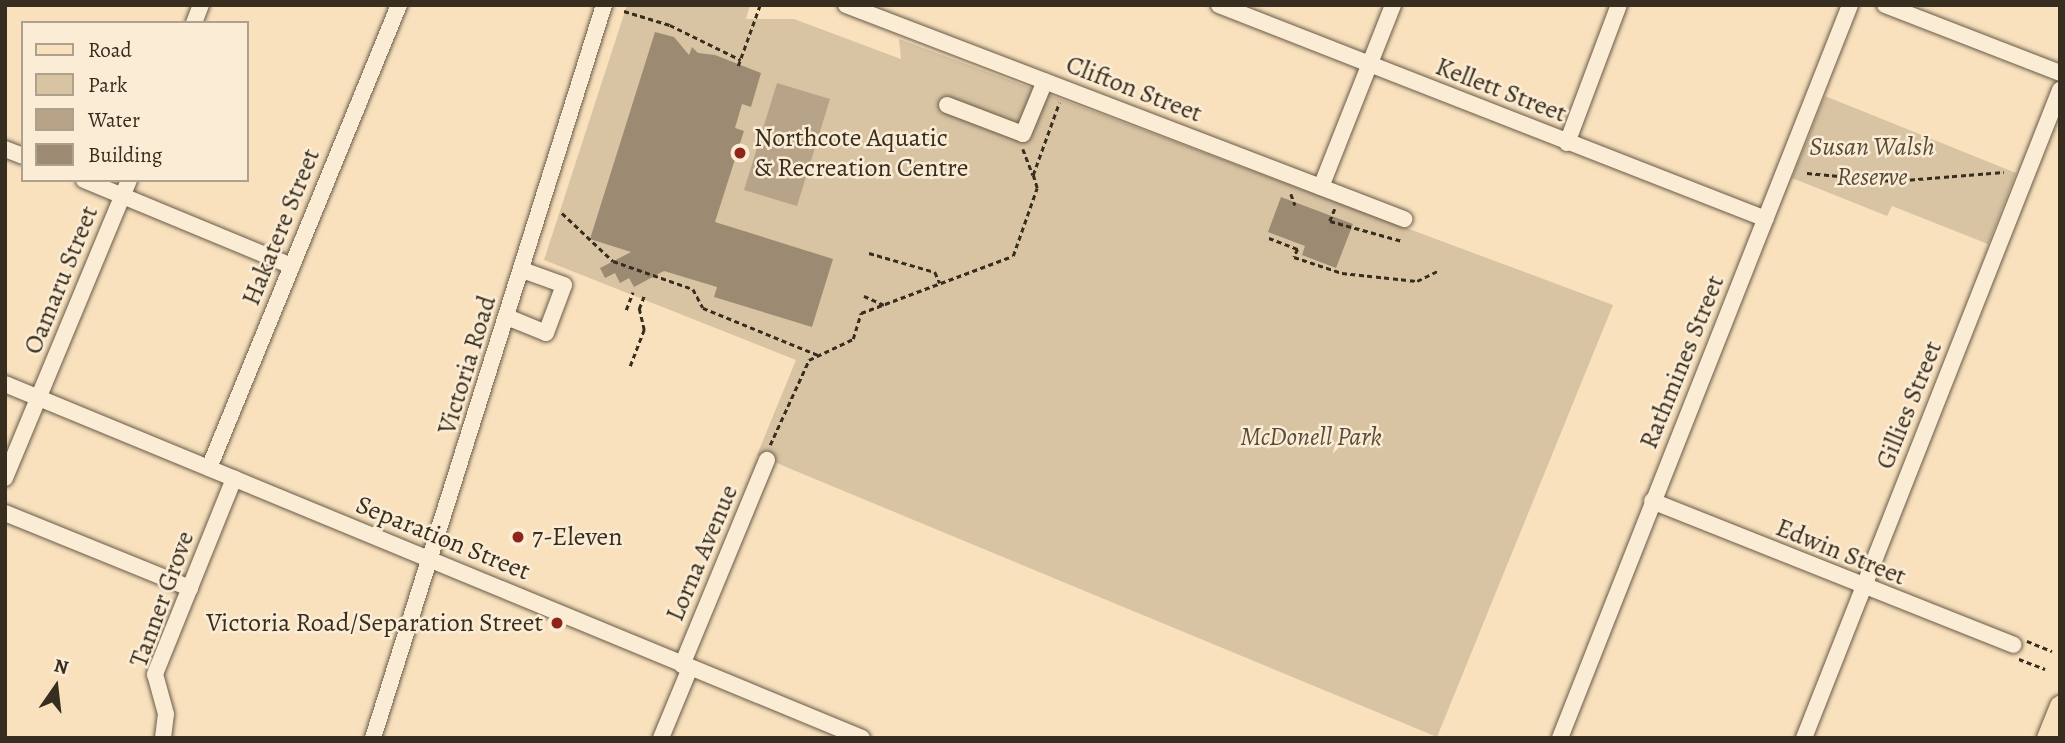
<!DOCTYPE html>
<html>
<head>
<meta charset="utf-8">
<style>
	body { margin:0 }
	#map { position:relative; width:2065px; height:743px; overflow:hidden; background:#f9e1be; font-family:Alegreya,serif }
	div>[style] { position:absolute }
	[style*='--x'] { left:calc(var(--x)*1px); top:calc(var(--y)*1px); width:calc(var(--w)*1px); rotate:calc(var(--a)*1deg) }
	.green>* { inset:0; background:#d8c3a3 }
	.water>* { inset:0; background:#b7a488 }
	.building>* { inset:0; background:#9c8b72 }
	.path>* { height:2.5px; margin-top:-1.25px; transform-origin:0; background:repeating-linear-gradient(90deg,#382e1f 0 5px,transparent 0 8.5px) }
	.roads { filter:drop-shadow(0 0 2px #685b47) drop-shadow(0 0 2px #685b47) }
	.minor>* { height:16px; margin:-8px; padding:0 8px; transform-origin:8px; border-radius:8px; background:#fbecd5 }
	.major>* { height:21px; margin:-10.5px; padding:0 10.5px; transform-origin:10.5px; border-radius:10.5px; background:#f9e1be }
	.dots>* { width:19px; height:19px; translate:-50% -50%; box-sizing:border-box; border:4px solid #fbecd5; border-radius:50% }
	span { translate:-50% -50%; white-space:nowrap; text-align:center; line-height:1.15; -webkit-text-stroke:5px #fbecd5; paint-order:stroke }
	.street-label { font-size:26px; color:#382e1f }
	.poi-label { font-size:26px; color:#382e1f }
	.left { translate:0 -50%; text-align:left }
	.right { translate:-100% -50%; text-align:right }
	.park-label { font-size:26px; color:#584c39; font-style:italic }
	.frame { position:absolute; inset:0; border:7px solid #382e1f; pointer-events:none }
	.legend { position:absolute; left:21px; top:21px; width:228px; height:161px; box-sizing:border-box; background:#fbecd5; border:2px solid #ada08c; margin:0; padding:9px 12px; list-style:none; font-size:21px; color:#382e1f }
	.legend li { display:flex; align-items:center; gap:14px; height:35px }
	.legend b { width:35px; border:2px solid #ada08c }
	.north { position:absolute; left:21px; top:652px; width:70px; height:70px; -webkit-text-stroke:5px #fbecd5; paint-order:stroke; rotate:14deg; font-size:19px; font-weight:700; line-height:28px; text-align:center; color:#382e1f }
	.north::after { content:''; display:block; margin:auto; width:24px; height:32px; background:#382e1f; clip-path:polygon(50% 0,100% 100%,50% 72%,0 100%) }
</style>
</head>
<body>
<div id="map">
	<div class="green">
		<div style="clip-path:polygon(627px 5px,750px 5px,746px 19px,794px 19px,901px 59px,899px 39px,1613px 305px,1437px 737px,757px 455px,796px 360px,544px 260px)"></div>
		<div style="clip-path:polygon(1825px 96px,2016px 173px,1988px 244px,1892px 206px,1887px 216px,1792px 178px)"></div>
	</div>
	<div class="water">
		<div style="clip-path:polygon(777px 83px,830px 99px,797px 206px,744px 190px)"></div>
	</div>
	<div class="building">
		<div style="clip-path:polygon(655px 32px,674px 37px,689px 55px,692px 47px,698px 53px,715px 55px,761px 73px,751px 107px,742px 104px,735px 128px,744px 131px,715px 222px,833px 259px,812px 327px,714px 297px,717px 287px,664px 271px,634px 287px,629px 278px,620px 283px,615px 273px,605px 278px,600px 268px,631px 252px,590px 239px)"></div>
		<div style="clip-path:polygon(1281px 197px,1353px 224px,1336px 268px,1302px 255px,1305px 246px,1268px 232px)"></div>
	</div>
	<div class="path">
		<div style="--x:624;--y:11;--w:48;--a:16.9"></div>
		<div style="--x:670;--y:25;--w:79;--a:26.2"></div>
		<div style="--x:738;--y:66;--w:65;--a:-70.2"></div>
		<div style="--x:1023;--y:149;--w:28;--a:69"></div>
		<div style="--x:1807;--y:173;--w:86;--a:5.3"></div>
		<div style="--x:1893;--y:181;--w:111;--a:-4.6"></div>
		<div style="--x:1291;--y:194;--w:12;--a:70"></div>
		<div style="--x:1335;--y:209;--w:13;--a:113"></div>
		<div style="--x:1330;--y:221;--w:75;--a:15.5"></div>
		<div style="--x:562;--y:213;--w:70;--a:43.3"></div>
		<div style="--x:613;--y:261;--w:85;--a:19.3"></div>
		<div style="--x:693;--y:289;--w:21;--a:62"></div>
		<div style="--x:703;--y:308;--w:124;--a:22.2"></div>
		<div style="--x:1269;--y:238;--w:31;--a:21"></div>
		<div style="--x:1298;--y:249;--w:9;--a:117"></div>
		<div style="--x:1294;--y:257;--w:51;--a:18.4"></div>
		<div style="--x:1342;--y:273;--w:75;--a:6.1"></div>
		<div style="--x:1417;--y:281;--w:25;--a:-26"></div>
		<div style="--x:869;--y:253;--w:69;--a:16.1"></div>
		<div style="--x:935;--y:272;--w:12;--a:66"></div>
		<div style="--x:864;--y:296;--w:22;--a:24"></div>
		<div style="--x:626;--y:310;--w:19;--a:-69"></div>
		<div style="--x:630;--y:366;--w:39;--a:-69"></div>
		<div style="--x:644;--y:330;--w:22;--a:-103"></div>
		<div style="--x:639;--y:309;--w:14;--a:-69"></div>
		<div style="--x:770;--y:445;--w:94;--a:-65.4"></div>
		<div style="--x:809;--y:360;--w:49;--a:-25.5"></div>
		<div style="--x:853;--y:339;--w:27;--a:-73"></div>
		<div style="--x:861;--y:313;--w:162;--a:-20.6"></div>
		<div style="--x:1013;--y:256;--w:72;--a:-70.6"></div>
		<div style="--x:1037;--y:188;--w:14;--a:-107"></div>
		<div style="--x:1033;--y:175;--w:77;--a:-70.1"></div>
		<div style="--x:2027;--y:641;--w:27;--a:22"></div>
		<div style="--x:2019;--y:659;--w:28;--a:21"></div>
	</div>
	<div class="roads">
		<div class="minor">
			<div style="--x:846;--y:5;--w:598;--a:20.98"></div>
			<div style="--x:1219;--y:5;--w:587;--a:21.37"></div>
			<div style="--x:1885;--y:5;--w:188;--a:21.2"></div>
			<div style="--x:194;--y:23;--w:19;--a:-69"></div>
			<div style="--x:947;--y:105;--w:81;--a:20.9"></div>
			<div style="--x:1023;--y:134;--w:57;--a:-67.5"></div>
			<div style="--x:1567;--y:143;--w:147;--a:-69.4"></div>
			<div style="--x:5;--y:149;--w:19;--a:21"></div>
			<div style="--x:84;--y:180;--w:225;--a:22.5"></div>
			<div style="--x:1321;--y:187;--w:196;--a:-68.4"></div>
			<div style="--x:507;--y:317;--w:42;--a:22.3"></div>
			<div style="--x:546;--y:333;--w:51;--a:-69.4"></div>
			<div style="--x:564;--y:285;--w:45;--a:-160.3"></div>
			<div style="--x:5;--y:384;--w:927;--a:22.44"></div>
			<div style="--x:209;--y:468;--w:500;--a:-67.69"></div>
			<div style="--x:5;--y:478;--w:323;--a:-67.4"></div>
			<div style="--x:1652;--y:501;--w:389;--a:21.7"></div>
			<div style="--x:5;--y:513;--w:200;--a:22.1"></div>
			<div style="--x:682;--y:665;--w:222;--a:-67.5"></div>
			<div style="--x:163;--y:738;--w:24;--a:-83"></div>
			<div style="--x:166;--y:714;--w:41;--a:-105.4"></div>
			<div style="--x:155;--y:674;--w:211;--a:-68"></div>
			<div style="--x:373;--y:738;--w:769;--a:-72.51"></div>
			<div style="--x:661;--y:738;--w:76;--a:-67.5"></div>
			<div style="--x:1560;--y:738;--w:788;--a:-68.41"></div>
			<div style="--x:1804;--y:738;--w:697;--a:-68.44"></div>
		</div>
		<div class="major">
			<div style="--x:2047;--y:738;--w:35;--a:-68"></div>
		</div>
	</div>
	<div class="dots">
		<div style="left:740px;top:153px;background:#8f2418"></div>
		<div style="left:518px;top:537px;background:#8f2418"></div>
		<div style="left:557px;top:623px;background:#8f2418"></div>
	</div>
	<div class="street-label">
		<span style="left:1134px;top:89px;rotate:21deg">Clifton Street</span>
		<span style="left:1501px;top:90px;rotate:21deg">Kellett Street</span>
		<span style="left:281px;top:227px;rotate:-68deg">Hakatere Street</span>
		<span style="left:61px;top:280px;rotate:-68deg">Oamaru Street</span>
		<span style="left:1682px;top:362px;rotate:-68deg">Rathmines Street</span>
		<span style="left:467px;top:365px;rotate:-73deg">Victoria Road</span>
		<span style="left:1909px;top:405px;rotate:-68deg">Gillies Street</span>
		<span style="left:443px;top:538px;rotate:22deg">Separation Street</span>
		<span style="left:1841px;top:552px;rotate:22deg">Edwin Street</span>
		<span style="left:702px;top:553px;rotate:-67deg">Lorna Avenue</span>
		<span style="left:162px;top:599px;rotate:-70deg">Tanner Grove</span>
	</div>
	<div class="poi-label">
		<span class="left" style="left:754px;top:153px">Northcote Aquatic<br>&amp; Recreation Centre</span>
		<span class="left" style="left:532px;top:537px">7-Eleven</span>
		<span class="right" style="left:543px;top:623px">Victoria Road/Separation Street</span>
	</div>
	<div class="park-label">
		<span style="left:1872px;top:162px">Susan Walsh<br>Reserve</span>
		<span style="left:1311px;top:437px">McDonell Park</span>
	</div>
	<div class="frame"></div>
	<ul class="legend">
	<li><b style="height:9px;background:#f9e1be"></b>Road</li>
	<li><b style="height:19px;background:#d8c3a3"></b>Park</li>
	<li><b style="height:19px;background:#b7a488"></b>Water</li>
	<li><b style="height:19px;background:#9c8b72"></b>Building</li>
	</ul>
	<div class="north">N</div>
</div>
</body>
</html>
